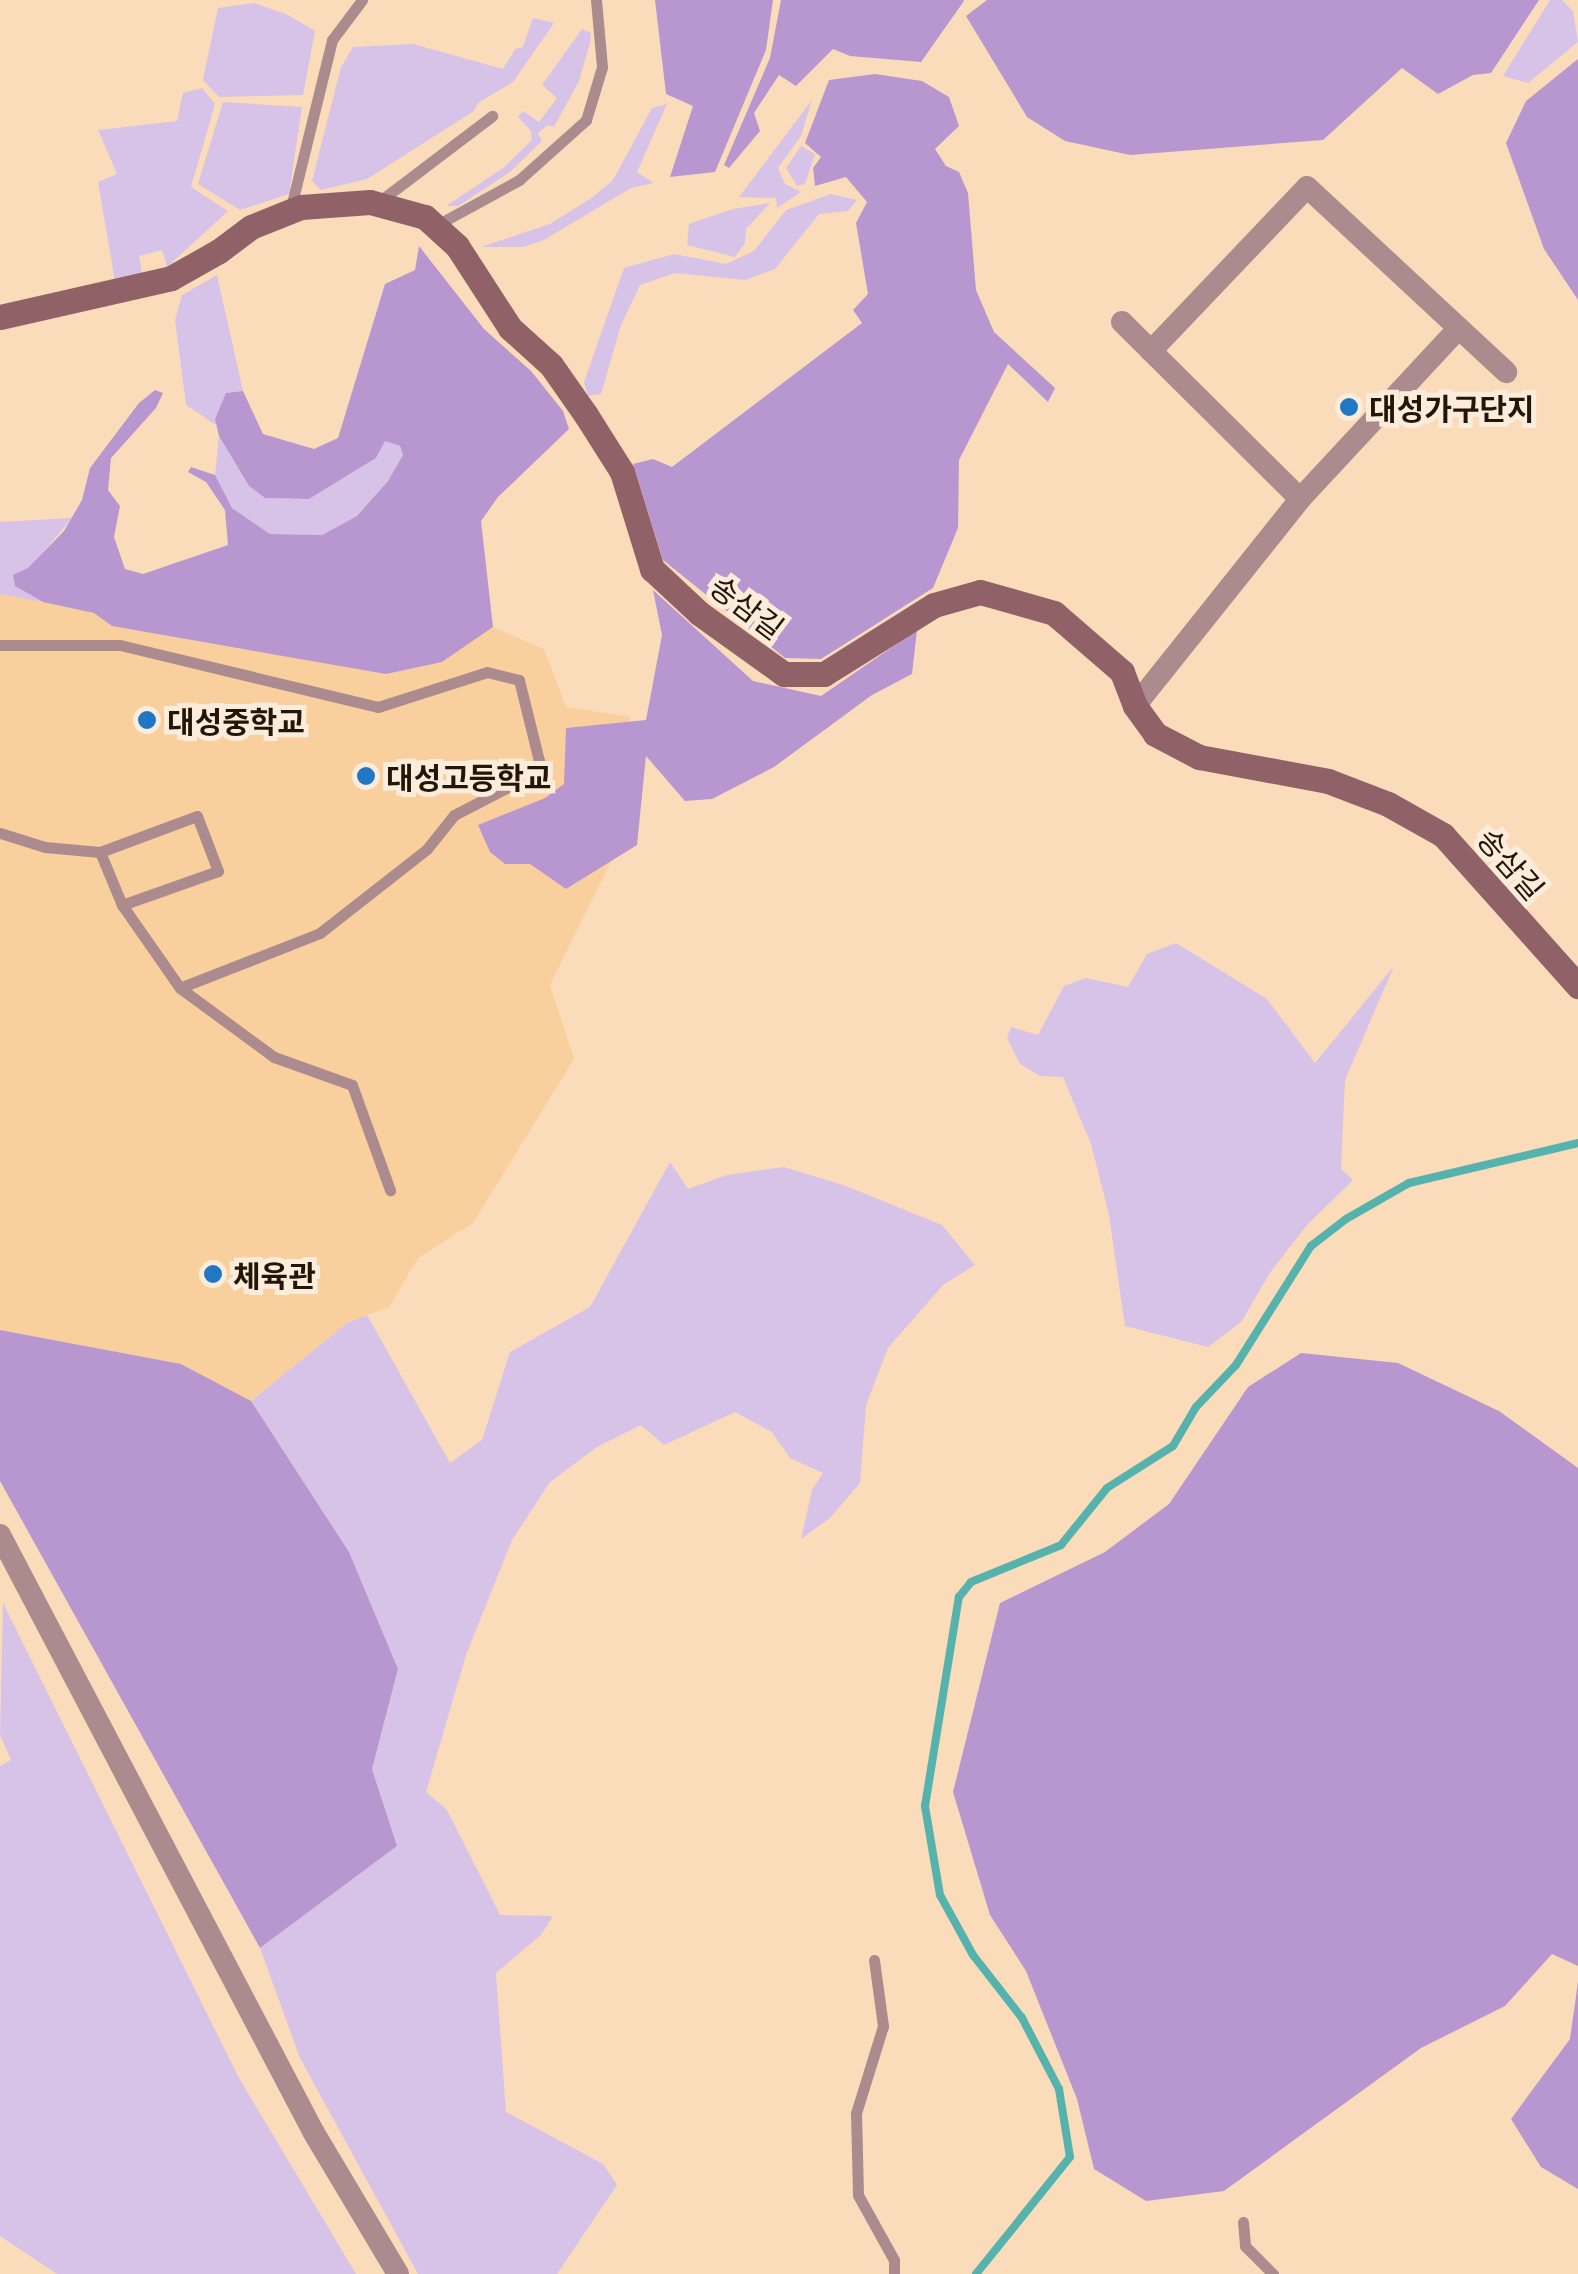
<!DOCTYPE html>
<html>
<head>
<meta charset="utf-8">
<style>
	body { margin:0 }
	#map { position:relative; width:1578px; height:2274px; overflow:hidden; background:#fadcba; font-family:Georgia,"Noto Sans KR",serif }
	div>[style] { position:absolute }
	[style*='--x'] { left:calc(var(--x)*1px); top:calc(var(--y)*1px); width:calc(var(--w)*1px); rotate:calc(var(--a)*1deg) }
	.built>* { inset:0; background:#facf9e }
	.green>* { inset:0; background:#d7c3e7 }
	.forest>* { inset:0; background:#b897d0 }
	.stream>* { height:8px; margin:-4px; padding:0 4px; transform-origin:4px; border-radius:4px; background:#55b2ad }
	.lane>* { height:11px; margin:-5.5px; padding:0 5.5px; transform-origin:5.5px; border-radius:5.5px; background:#ac8b8f }
	.street>* { height:22px; margin:-11px; padding:0 11px; transform-origin:11px; border-radius:11px; background:#ac8b8f }
	.secondary>* { height:25px; margin:-12.5px; padding:0 12.5px; transform-origin:12.5px; border-radius:12.5px; background:#906268 }
	.dots>* { width:28px; height:28px; translate:-50% -50%; box-sizing:border-box; border:5px solid #fbecdb; border-radius:50% }
	span { translate:-50% -50%; white-space:nowrap; text-align:center; line-height:1.15; -webkit-text-stroke:10px #fbecdb; paint-order:stroke }
	.poi-label { font-size:30px; color:#231606; font-weight:700 }
	.left { translate:0 -50%; text-align:left }
	.street-label { font-size:30px; color:#231606 }
</style>
</head>
<body>
<div id="map">
	<div class="built">
		<div style="clip-path:polygon(0 594px,441px 662px,493px 627px,544px 649px,566px 707px,630px 717px,624px 835px,550px 985px,574px 1059px,473px 1223px,418px 1258px,389px 1307px,347px 1323px,251px 1401px,181px 1364px,0 1330px)"></div>
	</div>
	<div class="green">
		<div style="clip-path:polygon(1550px 0,1562px 0,1573px 11px,1578px 42px,1528px 83px,1503px 76px)"></div>
		<div style="clip-path:polygon(254px 3px,288px 15px,315px 31px,303px 95px,219px 97px,203px 80px,218px 8px)"></div>
		<div style="clip-path:polygon(533px 18px,554px 23px,513px 82px,478px 103px,474px 111px,367px 179px,321px 190px,312px 181px,341px 67px,353px 47px,413px 44px,503px 69px,515px 49px,523px 47px)"></div>
		<div style="clip-path:polygon(582px 29px,591px 33px,590px 43px,579px 81px,554px 127px,548px 125px,538px 133px,542px 141px,510px 172px,458px 206px,446px 206px,503px 168px,532px 140px,531px 131px,518px 117px,523px 111px,539px 122px,557px 98px,542px 85px)"></div>
		<div style="clip-path:polygon(202px 88px,215px 104px,191px 187px,228px 211px,167px 267px,162px 250px,139px 256px,142px 274px,115px 281px,98px 182px,117px 174px,98px 130px,177px 121px,183px 93px)"></div>
		<div style="clip-path:polygon(812px 100px,801px 136px,778px 168px,785px 184px,801px 192px,777px 208px,776px 198px,739px 197px)"></div>
		<div style="clip-path:polygon(223px 102px,302px 107px,289px 194px,240px 210px,198px 184px)"></div>
		<div style="clip-path:polygon(667px 104px,637px 172px,654px 183px,631px 188px,544px 240px,523px 247px,481px 247px,550px 224px,593px 197px,613px 180px,652px 108px)"></div>
		<div style="clip-path:polygon(801px 146px,815px 154px,805px 184px,797px 186px,786px 168px)"></div>
		<div style="clip-path:polygon(831px 194px,857px 200px,848px 211px,819px 214px,775px 269px,745px 280px,675px 273px,640px 285px,621px 325px,601px 394px,588px 396px,584px 382px,624px 268px,674px 254px,726px 264px,754px 251px,786px 210px)"></div>
		<div style="clip-path:polygon(770px 203px,746px 229px,745px 243px,735px 257px,687px 245px,689px 224px,733px 209px)"></div>
		<div style="clip-path:polygon(217px 275px,243px 391px,226px 393px,216px 425px,186px 405px,175px 320px,182px 295px)"></div>
		<div style="clip-path:polygon(219px 436px,249px 486px,265px 498px,309px 499px,376px 458px,385px 440px,400px 446px,403px 455px,388px 481px,357px 516px,322px 535px,270px 534px,232px 508px,215px 475px)"></div>
		<div style="clip-path:polygon(72px 518px,15px 586px,43px 602px,0 594px,0 522px)"></div>
		<div style="clip-path:polygon(1176px 943px,1267px 999px,1315px 1063px,1394px 966px,1345px 1080px,1341px 1169px,1353px 1180px,1307px 1225px,1269px 1274px,1242px 1321px,1208px 1347px,1125px 1326px,1109px 1215px,1091px 1144px,1063px 1077px,1040px 1076px,1020px 1064px,1007px 1038px,1011px 1027px,1038px 1035px,1064px 986px,1086px 978px,1128px 987px,1147px 954px)"></div>
		<div style="clip-path:polygon(670px 1162px,688px 1189px,727px 1175px,784px 1167px,846px 1186px,942px 1225px,975px 1265px,943px 1285px,888px 1348px,866px 1405px,860px 1483px,830px 1518px,801px 1539px,812px 1490px,823px 1473px,790px 1458px,772px 1432px,735px 1412px,664px 1445px,641px 1425px,597px 1447px,550px 1482px,512px 1540px,466px 1655px,426px 1792px,447px 1810px,500px 1915px,553px 1916px,541px 1935px,496px 1973px,506px 2112px,603px 2164px,617px 2185px,557px 2274px,418px 2274px,300px 2058px,260px 1948px,397px 1846px,372px 1769px,398px 1669px,349px 1552px,251px 1401px,347px 1323px,367px 1315px,450px 1463px,482px 1440px,510px 1352px,590px 1307px)"></div>
		<div style="clip-path:polygon(3px 1603px,239px 2078px,356px 2274px,57px 2274px,0 2236px,0 1766px,11px 1760px,0 1735px)"></div>
	</div>
	<div class="forest">
		<div style="clip-path:polygon(655px 0,773px 0,766px 50px,715px 172px,670px 177px,693px 106px,666px 94px)"></div>
		<div style="clip-path:polygon(781px 0,963px 0,964px 1px,921px 62px,850px 56px,833px 49px,796px 86px,779px 75px,754px 113px,760px 131px,729px 168px,724px 165px,770px 58px)"></div>
		<div style="clip-path:polygon(987px 0,1539px 0,1491px 73px,1473px 75px,1438px 94px,1402px 68px,1323px 140px,1130px 155px,1065px 141px,1027px 117px,966px 16px)"></div>
		<div style="clip-path:polygon(1578px 59px,1578px 300px,1544px 249px,1506px 143px,1526px 101px)"></div>
		<div style="clip-path:polygon(875px 74px,922px 81px,949px 97px,959px 126px,935px 149px,946px 166px,959px 172px,968px 193px,976px 290px,994px 332px,1055px 388px,1048px 402px,1008px 364px,959px 460px,958px 528px,933px 588px,821px 659px,785px 658px,663px 560px,633px 464px,653px 459px,672px 467px,862px 323px,853px 310px,868px 294px,856px 223px,867px 202px,846px 177px,815px 186px,813px 168px,821px 157px,805px 143px,829px 80px)"></div>
		<div style="clip-path:polygon(419px 246px,484px 329px,531px 371px,563px 411px,569px 429px,498px 497px,481px 521px,493px 627px,442px 662px,386px 674px,112px 626px,94px 613px,43px 602px,15px 586px,13px 575px,28px 568px,64px 531px,82px 500px,90px 468px,139px 403px,155px 390px,163px 393px,156px 408px,111px 458px,108px 490px,120px 506px,114px 537px,125px 569px,143px 574px,228px 545px,225px 510px,206px 482px,188px 472px,191px 467px,215px 475px,232px 508px,270px 534px,322px 535px,357px 516px,388px 481px,403px 455px,400px 446px,385px 441px,376px 458px,309px 499px,265px 498px,249px 486px,219px 436px,215px 419px,226px 393px,243px 391px,263px 434px,314px 449px,338px 438px,385px 284px,415px 270px)"></div>
		<div style="clip-path:polygon(653px 590px,753px 681px,821px 696px,917px 630px,912px 674px,872px 695px,774px 767px,712px 799px,685px 801px,646px 756px,637px 845px,566px 889px,530px 864px,505px 864px,490px 852px,478px 825px,545px 798px,564px 784px,566px 728px,646px 720px,662px 635px)"></div>
		<div style="clip-path:polygon(0 1330px,181px 1364px,251px 1401px,349px 1552px,398px 1669px,372px 1769px,397px 1846px,260px 1948px,0 1481px)"></div>
		<div style="clip-path:polygon(1301px 1353px,1398px 1363px,1499px 1411px,1578px 1468px,1578px 1966px,1552px 1954px,1505px 2006px,1421px 2048px,1224px 2191px,1146px 2201px,1094px 2169px,1077px 2099px,1026px 1971px,990px 1915px,953px 1792px,1000px 1603px,1105px 1552px,1169px 1504px,1248px 1387px)"></div>
		<div style="clip-path:polygon(1578px 1982px,1578px 2189px,1541px 2167px,1511px 2119px,1570px 2039px)"></div>
	</div>
	<div class="stream">
		<div style="--x:976;--y:2274;--w:150;--a:-51.2"></div>
		<div style="--x:1070;--y:2157;--w:69;--a:-99.2"></div>
		<div style="--x:1059;--y:2089;--w:80;--a:-117.5"></div>
		<div style="--x:1022;--y:2018;--w:80;--a:-127.9"></div>
		<div style="--x:973;--y:1955;--w:68;--a:-118.8"></div>
		<div style="--x:940;--y:1895;--w:90;--a:-99.6"></div>
		<div style="--x:925;--y:1806;--w:212;--a:-80.8"></div>
		<div style="--x:959;--y:1597;--w:19;--a:-51"></div>
		<div style="--x:971;--y:1582;--w:97;--a:-22.3"></div>
		<div style="--x:1061;--y:1545;--w:73;--a:-51.1"></div>
		<div style="--x:1107;--y:1488;--w:78;--a:-32.5"></div>
		<div style="--x:1173;--y:1446;--w:45;--a:-59.5"></div>
		<div style="--x:1196;--y:1407;--w:58;--a:-46.4"></div>
		<div style="--x:1236;--y:1365;--w:141;--a:-57.8"></div>
		<div style="--x:1311;--y:1246;--w:44;--a:-37.6"></div>
		<div style="--x:1346;--y:1219;--w:73;--a:-29.7"></div>
		<div style="--x:1409;--y:1183;--w:174;--a:-13.3"></div>
	</div>
	<div class="lane">
		<div style="--x:380;--y:201;--w:141;--a:-37.2"></div>
		<div style="--x:291;--y:207;--w:172;--a:-76.2"></div>
		<div style="--x:332;--y:40;--w:50;--a:-53.1"></div>
		<div style="--x:435;--y:226;--w:96;--a:-28.7"></div>
		<div style="--x:519;--y:180;--w:90;--a:-41.8"></div>
		<div style="--x:586;--y:120;--w:55;--a:-73.2"></div>
		<div style="--x:602;--y:67;--w:67;--a:-95.1"></div>
		<div style="--x:0;--y:645;--w:120;--a:0"></div>
		<div style="--x:120;--y:645;--w:265;--a:13.5"></div>
		<div style="--x:378;--y:707;--w:114;--a:-17.8"></div>
		<div style="--x:487;--y:672;--w:33;--a:14"></div>
		<div style="--x:519;--y:680;--w:83;--a:76.1"></div>
		<div style="--x:539;--y:761;--w:16;--a:120"></div>
		<div style="--x:531;--y:775;--w:87;--a:152.5"></div>
		<div style="--x:454;--y:815;--w:43;--a:128.5"></div>
		<div style="--x:427;--y:849;--w:136;--a:141.9"></div>
		<div style="--x:320;--y:933;--w:150;--a:158.6"></div>
		<div style="--x:180;--y:988;--w:101;--a:-124.9"></div>
		<div style="--x:0;--y:833;--w:47;--a:17.3"></div>
		<div style="--x:45;--y:847;--w:55;--a:5.2"></div>
		<div style="--x:100;--y:852;--w:103;--a:-20.4"></div>
		<div style="--x:197;--y:816;--w:59;--a:69.1"></div>
		<div style="--x:218;--y:871;--w:102;--a:160.5"></div>
		<div style="--x:122;--y:905;--w:57;--a:-112.5"></div>
		<div style="--x:180;--y:988;--w:117;--a:36.3"></div>
		<div style="--x:274;--y:1057;--w:83;--a:19.7"></div>
		<div style="--x:352;--y:1085;--w:112;--a:70.1"></div>
		<div style="--x:874;--y:1960;--w:67;--a:82.2"></div>
		<div style="--x:883;--y:2026;--w:91;--a:107.2"></div>
		<div style="--x:856;--y:2113;--w:82;--a:88.6"></div>
		<div style="--x:858;--y:2195;--w:74;--a:61"></div>
		<div style="--x:894;--y:2260;--w:14;--a:90"></div>
		<div style="--x:1243;--y:2222;--w:24;--a:85"></div>
		<div style="--x:1245;--y:2246;--w:40;--a:45"></div>
	</div>
	<div class="street">
		<div style="--x:1122;--y:322;--w:251;--a:44.8"></div>
		<div style="--x:1151;--y:351;--w:226;--a:-46.4"></div>
		<div style="--x:1307;--y:187;--w:272;--a:42.9"></div>
		<div style="--x:1135;--y:706;--w:265;--a:-51.4"></div>
		<div style="--x:1300;--y:499;--w:231;--a:-47.1"></div>
		<div style="--x:0;--y:1535;--w:675;--a:62.3"></div>
		<div style="--x:314;--y:2133;--w:164;--a:59.2"></div>
	</div>
	<div class="secondary">
		<div style="--x:0;--y:317;--w:175;--a:-12.8"></div>
		<div style="--x:171;--y:278;--w:55;--a:-29.4"></div>
		<div style="--x:219;--y:251;--w:40;--a:-37"></div>
		<div style="--x:251;--y:227;--w:54;--a:-21.8"></div>
		<div style="--x:301;--y:207;--w:69;--a:-4.1"></div>
		<div style="--x:370;--y:202;--w:57;--a:15.3"></div>
		<div style="--x:425;--y:217;--w:43;--a:42.2"></div>
		<div style="--x:457;--y:246;--w:98;--a:57.1"></div>
		<div style="--x:510;--y:328;--w:55;--a:42.1"></div>
		<div style="--x:551;--y:365;--w:61;--a:55"></div>
		<div style="--x:586;--y:415;--w:67;--a:57.7"></div>
		<div style="--x:622;--y:472;--w:102;--a:72.8"></div>
		<div style="--x:652;--y:569;--w:64;--a:43.1"></div>
		<div style="--x:699;--y:613;--w:105;--a:35.7"></div>
		<div style="--x:784;--y:674;--w:40;--a:0"></div>
		<div style="--x:824;--y:674;--w:130;--a:-32.1"></div>
		<div style="--x:934;--y:605;--w:48;--a:-15.8"></div>
		<div style="--x:980;--y:592;--w:77;--a:15.8"></div>
		<div style="--x:1054;--y:613;--w:90;--a:40.9"></div>
		<div style="--x:1122;--y:672;--w:36;--a:69"></div>
		<div style="--x:1135;--y:706;--w:34;--a:54"></div>
		<div style="--x:1155;--y:734;--w:50;--a:27.6"></div>
		<div style="--x:1199;--y:757;--w:131;--a:10.5"></div>
		<div style="--x:1328;--y:781;--w:64;--a:21"></div>
		<div style="--x:1388;--y:804;--w:63;--a:29.4"></div>
		<div style="--x:1443;--y:835;--w:203;--a:48.2"></div>
	</div>
	<div class="dots">
		<div style="left:1349px;top:407px;background:#2078c5"></div>
		<div style="left:147px;top:720px;background:#2078c5"></div>
		<div style="left:366px;top:776px;background:#2078c5"></div>
		<div style="left:213px;top:1274px;background:#2078c5"></div>
	</div>
	<div class="poi-label">
		<span class="left" style="left:1369px;top:407px">대성가구단지</span>
		<span class="left" style="left:167px;top:720px">대성중학교</span>
		<span class="left" style="left:386px;top:776px">대성고등학교</span>
		<span class="left" style="left:233px;top:1274px">체육관</span>
	</div>
	<div class="street-label">
		<span style="left:748px;top:606px;rotate:37deg">송삼길</span>
		<span style="left:1512px;top:863px;rotate:49deg">송삼길</span>
	</div>
</div>
</body>
</html>
